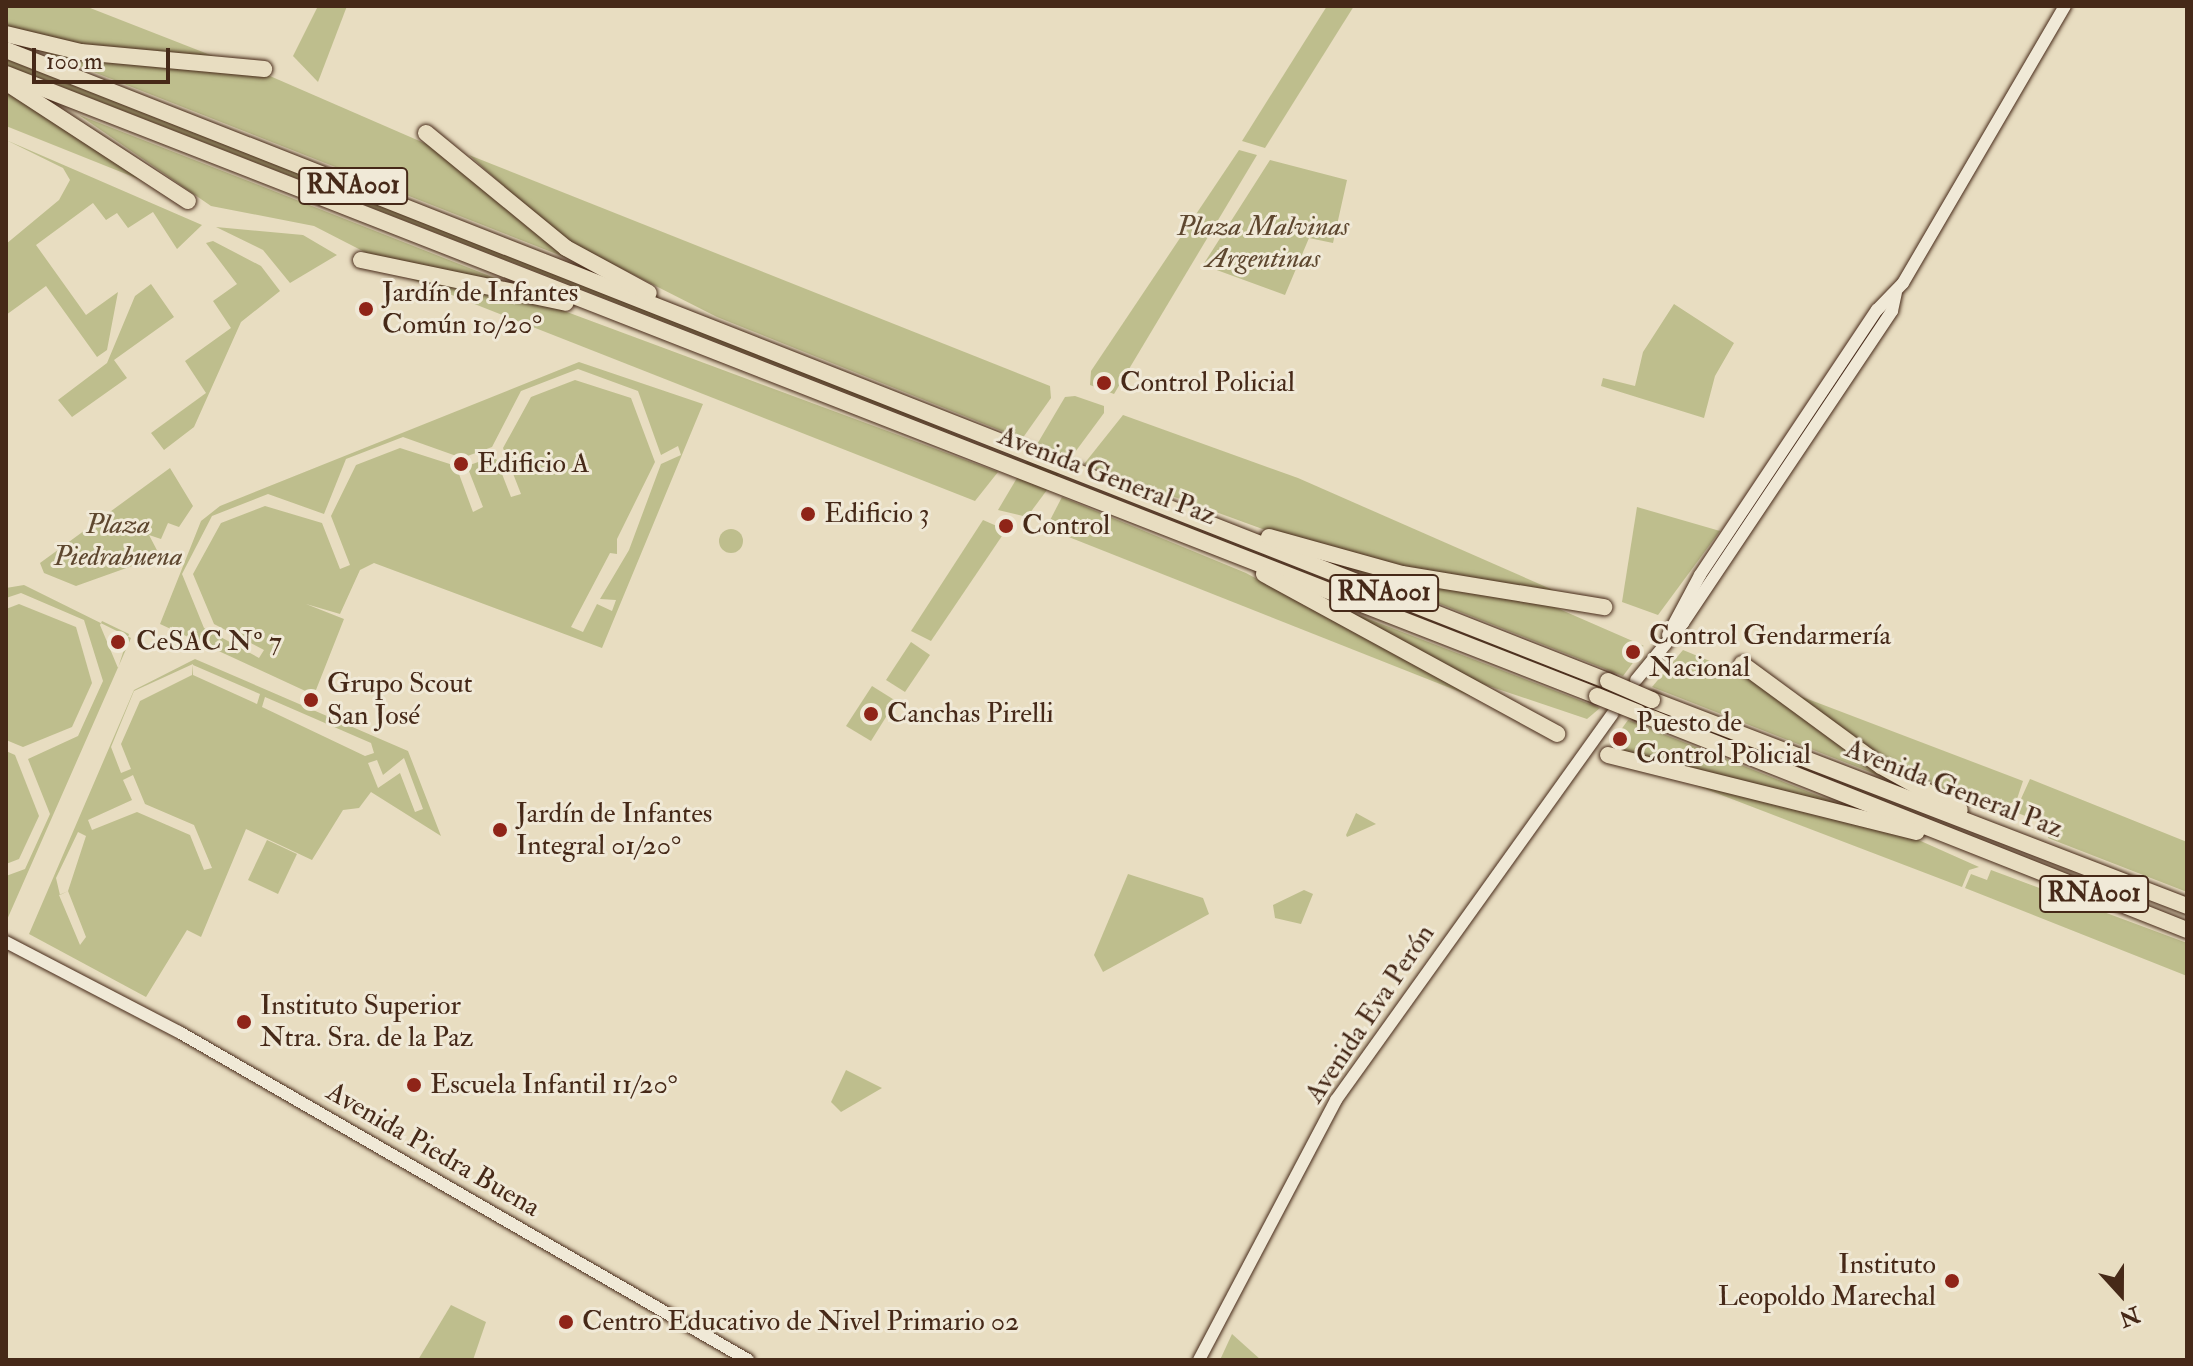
<!DOCTYPE html>
<html>
<head>
<meta charset="utf-8">
<style>
	body { margin:0 }
	#map { position:relative; width:2193px; height:1366px; overflow:hidden; background:#e8ddc1; font-family:"IM FELL Double Pica",serif }
	div>[style] { position:absolute }
	[style*='--x'] { left:calc(var(--x)*1px); top:calc(var(--y)*1px); width:calc(var(--w)*1px); rotate:calc(var(--a)*1deg) }
	.green>* { inset:0; background:#bebe8d }
	.round { border-radius:50% }
	.roads { filter:drop-shadow(0 0 2px #462918) drop-shadow(0 0 2px #462918) }
	.secondary>* { height:12px; margin:-6px; padding:0 6px; transform-origin:6px; border-radius:6px; background:#f0e9d7 }
	.motorway>* { height:16px; margin:-8px; padding:0 8px; transform-origin:8px; border-radius:8px; background:#e8ddc1 }
	.bridges { filter:drop-shadow(0 0 2px #462918) drop-shadow(0 0 2px #462918) }
	.motorway-bridge>* { height:16px; margin:-8px; padding:0 8px; transform-origin:8px; border-radius:8px; background:#e8ddc1 }
	.dots>* { width:22px; height:22px; translate:-50% -50%; box-sizing:border-box; border:4px solid #f0e9d7; border-radius:50% }
	span { translate:-50% -50%; white-space:nowrap; text-align:center; line-height:1.15; -webkit-text-stroke:6px #f0e9d7; paint-order:stroke }
	.shield-label span { padding:2px 6px; background:#f0e9d7; border:2px solid; border-radius:6px; -webkit-text-stroke-width:0 }
	.shield-label { font-size:26px; color:#462918; font-weight:700 }
	.park-label { font-size:28px; color:#5e472f; font-style:italic }
	.poi-label { font-size:28px; color:#462918 }
	.left { translate:0 -50%; text-align:left }
	.right { translate:-100% -50%; text-align:right }
	.street-label { font-size:28px; color:#462918 }
	.frame { position:absolute; inset:0; border:8px solid #462918; pointer-events:none }
	.north { position:absolute; left:2081px; top:1254px; width:80px; height:80px; -webkit-text-stroke:6px #f0e9d7; paint-order:stroke; rotate:159deg; font-size:22px; font-weight:700; line-height:32px; text-align:center; color:#462918 }
	.north::after { content:''; display:block; margin:auto; width:28px; height:36px; background:#462918; clip-path:polygon(50% 0,100% 100%,50% 72%,0 100%) }
	.scale { position:absolute; left:32px; top:48px; width:138px; height:36px; box-sizing:border-box; border:4px solid #462918; border-top:0; padding-left:10px; font-size:24px; line-height:28px; white-space:nowrap; color:#462918; -webkit-text-stroke:6px #f0e9d7; paint-order:stroke }
</style>
</head>
<body>
<div id="map">
	<div class="green">
		<div style="clip-path:polygon(6px 6px,85px 6px,213px 56px,98px 51px,6px 31px)"></div>
		<div style="clip-path:polygon(318px 6px,347px 6px,318px 82px,293px 56px)"></div>
		<div style="clip-path:polygon(1327px 6px,1354px 6px,1265px 148px,1242px 141px)"></div>
		<div style="clip-path:polygon(35px 49px,263px 73px,431px 146px,582px 264px)"></div>
		<div style="clip-path:polygon(6px 59px,842px 386px,976px 443px,6px 65px)"></div>
		<div style="clip-path:polygon(6px 87px,166px 190px,6px 126px)"></div>
		<div style="clip-path:polygon(79px 115px,256px 184px,510px 284px,390px 265px,314px 226px,211px 206px)"></div>
		<div style="clip-path:polygon(6px 140px,202px 225px,177px 249px,153px 212px,128px 228px,117px 213px,106px 220px,93px 203px,36px 245px,86px 315px,118px 292px,107px 350px,97px 357px,46px 286px,6px 315px,6px 244px,59px 200px,70px 180px,63px 168px)"></div>
		<div style="clip-path:polygon(1239px 150px,1257px 155px,1114px 394px,1090px 385px,1091px 371px)"></div>
		<div style="clip-path:polygon(469px 155px,1050px 386px,1051px 398px,1022px 439px,717px 317px,563px 239px)"></div>
		<div style="clip-path:polygon(1270px 160px,1347px 180px,1333px 243px,1309px 238px,1285px 295px,1203px 265px)"></div>
		<div style="clip-path:polygon(216px 227px,303px 235px,337px 255px,290px 283px,263px 250px)"></div>
		<div style="clip-path:polygon(213px 241px,261px 266px,280px 291px,241px 322px,194px 427px,164px 450px,151px 433px,206px 393px,185px 361px,231px 328px,213px 301px,237px 284px,206px 243px)"></div>
		<div style="clip-path:polygon(411px 279px,532px 299px,998px 472px,975px 501px)"></div>
		<div style="clip-path:polygon(151px 284px,174px 317px,114px 360px,127px 378px,72px 417px,58px 400px,107px 363px,135px 296px)"></div>
		<div style="clip-path:polygon(1674px 304px,1734px 343px,1715px 376px,1704px 418px,1601px 386px,1603px 378px,1635px 386px,1643px 352px)"></div>
		<div style="clip-path:polygon(evenodd,579px 362px,703px 404px,602px 648px,374px 563px,360px 570px,340px 614px,306px 604px,344px 619px,314px 695px,160px 624px,201px 521px,220px 506px,579px 362px,578px 369px,638px 391px,661px 455px,678px 446px,681px 455px,661px 464px,629px 550px,600px 599px,616px 600px,612px 611px,597px 604px,583px 632px,571px 627px,610px 553px,617px 554px,617px 539px,655px 462px,631px 398px,575px 380px,531px 397px,503px 448px,521px 494px,511px 497px,495px 456px,467px 466px,483px 507px,473px 512px,456px 466px,400px 448px,356px 465px,331px 516px,350px 565px,340px 569px,322px 523px,265px 506px,221px 523px,193px 574px,214px 624px,264px 650px,259px 658px,204px 628px,182px 574px,212px 516px,268px 494px,324px 514px,346px 459px,403px 437px,462px 458px,492px 447px,521px 391px,578px 369px)"></div>
		<div style="clip-path:polygon(1075px 396px,1104px 406px,1104px 413px,1027px 517px,998px 510px,1065px 397px)"></div>
		<div style="clip-path:polygon(1123px 415px,1298px 478px,1560px 593px,1400px 569px,1268px 531px,1084px 464px)"></div>
		<div style="clip-path:polygon(170px 468px,193px 506px,179px 527px,168px 523px,161px 539px,149px 535px,160px 556px,76px 586px,44px 573px,40px 563px)"></div>
		<div style="clip-path:polygon(1062px 497px,1246px 573px,1493px 705px,1046px 528px)"></div>
		<div style="clip-path:polygon(1637px 507px,1720px 531px,1658px 615px,1622px 602px)"></div>
		<div style="clip-path:polygon(983px 520px,1006px 530px,931px 641px,911px 631px)"></div>
		<div class="round" style="left:719px;top:529px;width:24px;height:24px"></div>
		<div style="clip-path:polygon(1341px 565px,1534px 598px,1644px 646px,1626px 652px,1635px 660px,1623px 676px)"></div>
		<div style="clip-path:polygon(evenodd,24px 585px,131px 638px,6px 922px,6px 876px,25px 869px,50px 814px,28px 759px,78px 736px,103px 681px,84px 620px,21px 593px,6px 598px,6px 588px,24px 585px,102px 621px,129px 634px,118px 668px,100px 625px,102px 621px)"></div>
		<div style="clip-path:polygon(19px 604px,76px 627px,92px 683px,72px 727px,23px 747px,6px 740px,6px 609px)"></div>
		<div style="clip-path:polygon(1332px 605px,1600px 708px,1587px 719px,1456px 675px)"></div>
		<div style="clip-path:polygon(911px 642px,930px 655px,905px 692px,886px 680px)"></div>
		<div style="clip-path:polygon(1683px 650px,1744px 675px,1893px 781px,1652px 687px)"></div>
		<div style="clip-path:polygon(evenodd,195px 659px,408px 751px,441px 836px,371px 792px,359px 808px,343px 810px,312px 860px,246px 829px,201px 937px,187px 930px,146px 997px,29px 934px,134px 690px,195px 659px,193px 664px,192px 675px,140px 701px,121px 744px,131px 769px,121px 773px,111px 747px,134px 691px,193px 664px,195px 659px,193px 665px,260px 694px,257px 704px,193px 675px,193px 665px,195px 659px,265px 697px,371px 743px,374px 753px,365px 756px,262px 707px,265px 697px,195px 659px,404px 758px,423px 809px,415px 812px,400px 773px,378px 788px,368px 763px,377px 760px,383px 775px,404px 758px,195px 659px,133px 775px,145px 804px,194px 825px,212px 868px,204px 870px,190px 835px,137px 812px,92px 830px,88px 820px,132px 800px,123px 780px,133px 775px,195px 659px,78px 832px,86px 836px,68px 891px,60px 895px,56px 878px,78px 832px,195px 659px,68px 891px,86px 937px,80px 945px,59px 895px,68px 891px)"></div>
		<div style="clip-path:polygon(872px 686px,896px 701px,871px 741px,846px 726px)"></div>
		<div style="clip-path:polygon(1792px 693px,2023px 781px,2017px 799px,1994px 815px,1892px 767px)"></div>
		<div style="clip-path:polygon(1628px 720px,1784px 782px,1874px 818px,1616px 750px,1613px 741px)"></div>
		<div style="clip-path:polygon(6px 751px,15px 755px,39px 816px,19px 859px,6px 864px)"></div>
		<div style="clip-path:polygon(2030px 779px,2187px 842px,2187px 892px,2048px 838px,2052px 826px,2015px 812px)"></div>
		<div style="clip-path:polygon(1690px 783px,1914px 838px,1979px 867px,1969px 870px,1962px 887px)"></div>
		<div style="clip-path:polygon(1356px 813px,1376px 824px,1347px 837px,1346px 835px)"></div>
		<div style="clip-path:polygon(267px 840px,297px 854px,278px 894px,248px 880px)"></div>
		<div style="clip-path:polygon(1991px 870px,2187px 943px,2187px 976px,1965px 888px,1971px 874px,1987px 880px)"></div>
		<div style="clip-path:polygon(1128px 874px,1203px 898px,1209px 914px,1103px 972px,1094px 955px)"></div>
		<div style="clip-path:polygon(1304px 890px,1313px 894px,1301px 924px,1275px 918px,1273px 905px)"></div>
		<div style="clip-path:polygon(846px 1070px,882px 1088px,841px 1112px,831px 1102px)"></div>
		<div style="clip-path:polygon(451px 1305px,486px 1322px,473px 1360px,418px 1360px)"></div>
		<div style="clip-path:polygon(1232px 1334px,1261px 1360px,1220px 1360px)"></div>
	</div>
	<div class="roads">
		<div class="secondary">
			<div style="--x:1668;--y:635;--w:68;--a:-61.9"></div>
			<div style="--x:1700;--y:575;--w:319;--a:-56.3"></div>
			<div style="--x:1877;--y:310;--w:37;--a:-46"></div>
			<div style="--x:1903;--y:283;--w:321;--a:-59.7"></div>
			<div style="--x:1636;--y:680;--w:74;--a:-50.5"></div>
			<div style="--x:1683;--y:623;--w:376;--a:-56.2"></div>
			<div style="--x:1892;--y:311;--w:19;--a:-78"></div>
			<div style="--x:6;--y:942;--w:195;--a:27.5"></div>
			<div style="--x:179;--y:1032;--w:657;--a:29.96"></div>
			<div style="--x:1199;--y:1360;--w:294;--a:-62.2"></div>
			<div style="--x:1336;--y:1100;--w:475;--a:-54.4"></div>
		</div>
		<div class="motorway">
			<div style="--x:6;--y:34;--w:77;--a:13.5"></div>
			<div style="--x:81;--y:52;--w:184;--a:5.3"></div>
			<div style="--x:6;--y:50;--w:1722;--a:21.5"></div>
			<div style="--x:6;--y:74;--w:1708;--a:21.35"></div>
			<div style="--x:7;--y:83;--w:216;--a:33.1"></div>
			<div style="--x:426;--y:133;--w:181;--a:39.4"></div>
			<div style="--x:566;--y:248;--w:94;--a:28.5"></div>
			<div style="--x:361;--y:260;--w:209;--a:11.8"></div>
			<div style="--x:1269;--y:537;--w:138;--a:15.5"></div>
			<div style="--x:1402;--y:574;--w:205;--a:9.3"></div>
			<div style="--x:1264;--y:574;--w:334;--a:28.6"></div>
			<div style="--x:1742;--y:664;--w:172;--a:36.3"></div>
			<div style="--x:1881;--y:766;--w:90;--a:29.1"></div>
			<div style="--x:1652;--y:700;--w:573;--a:21.06"></div>
			<div style="--x:1639;--y:713;--w:589;--a:21.6"></div>
			<div style="--x:1608;--y:755;--w:318;--a:14"></div>
		</div>
	</div>
	<div class="bridges">
		<div class="motorway-bridge">
			<div style="--x:1608;--y:681;--w:48;--a:23.4"></div>
			<div style="--x:1597;--y:696;--w:45;--a:22"></div>
		</div>
	</div>
	<div class="dots">
		<div style="left:366px;top:309px;background:#8f2418"></div>
		<div style="left:1104px;top:383px;background:#8f2418"></div>
		<div style="left:461px;top:464px;background:#8f2418"></div>
		<div style="left:808px;top:514px;background:#8f2418"></div>
		<div style="left:1006px;top:526px;background:#8f2418"></div>
		<div style="left:118px;top:642px;background:#8f2418"></div>
		<div style="left:1633px;top:652px;background:#8f2418"></div>
		<div style="left:311px;top:700px;background:#8f2418"></div>
		<div style="left:871px;top:714px;background:#8f2418"></div>
		<div style="left:1620px;top:739px;background:#8f2418"></div>
		<div style="left:500px;top:830px;background:#8f2418"></div>
		<div style="left:244px;top:1022px;background:#8f2418"></div>
		<div style="left:414px;top:1085px;background:#8f2418"></div>
		<div style="left:1952px;top:1281px;background:#8f2418"></div>
		<div style="left:566px;top:1322px;background:#8f2418"></div>
	</div>
	<div class="shield-label">
		<span style="left:353px;top:186px">RNA001</span>
		<span style="left:1384px;top:593px">RNA001</span>
		<span style="left:2094px;top:894px">RNA001</span>
	</div>
	<div class="park-label">
		<span style="left:1263px;top:243px">Plaza Malvinas<br>Argentinas</span>
		<span style="left:118px;top:541px">Plaza<br>Piedrabuena</span>
	</div>
	<div class="poi-label">
		<span class="left" style="left:382px;top:309px">Jardín de Infantes<br>Común 10/20°</span>
		<span class="left" style="left:1120px;top:383px">Control Policial</span>
		<span class="left" style="left:477px;top:464px">Edificio A</span>
		<span class="left" style="left:824px;top:514px">Edificio 3</span>
		<span class="left" style="left:1022px;top:526px">Control</span>
		<span class="left" style="left:1649px;top:652px">Control Gendarmería<br>Nacional</span>
		<span class="left" style="left:136px;top:642px">CeSAC Nº 7</span>
		<span class="left" style="left:327px;top:700px">Grupo Scout<br>San José</span>
		<span class="left" style="left:887px;top:714px">Canchas Pirelli</span>
		<span class="left" style="left:1636px;top:739px">Puesto de<br>Control Policial</span>
		<span class="left" style="left:516px;top:830px">Jardín de Infantes<br>Integral 01/20°</span>
		<span class="left" style="left:260px;top:1022px">Instituto Superior<br>Ntra. Sra. de la Paz</span>
		<span class="left" style="left:430px;top:1085px">Escuela Infantil 11/20°</span>
		<span class="right" style="left:1936px;top:1281px">Instituto<br>Leopoldo Marechal</span>
		<span class="left" style="left:582px;top:1322px">Centro Educativo de Nivel Primario 02</span>
	</div>
	<div class="street-label">
		<span style="left:1107px;top:476px;rotate:21deg">Avenida General Paz</span>
		<span style="left:1954px;top:789px;rotate:21deg">Avenida General Paz</span>
		<span style="left:1370px;top:1014px;rotate:-56deg">Avenida Eva Perón</span>
		<span style="left:433px;top:1150px;rotate:30deg">Avenida Piedra Buena</span>
	</div>
	<div class="frame"></div>
	<div class="north">N</div>
	<div class="scale">100 m</div>
</div>
</body>
</html>
